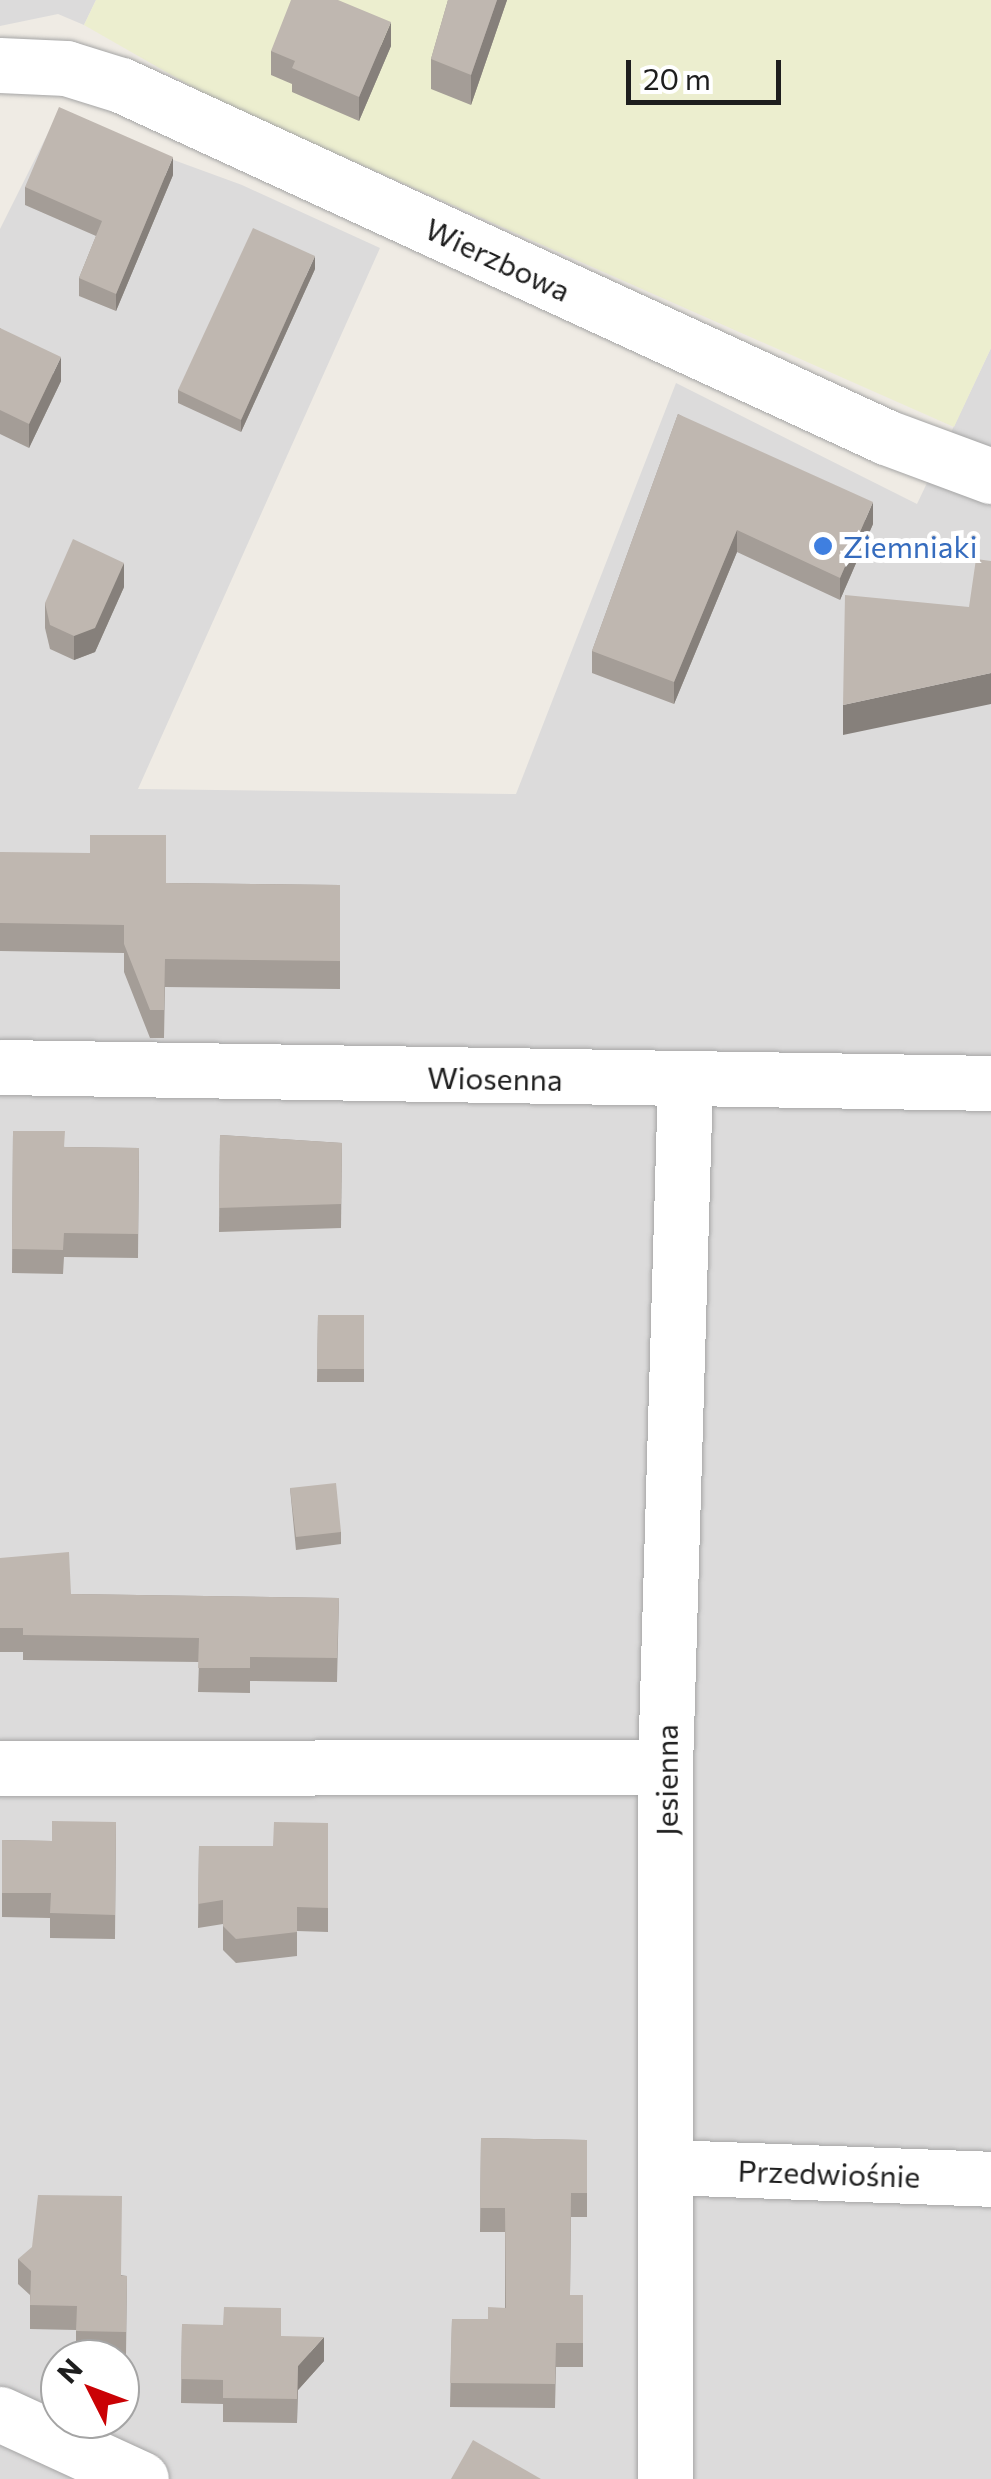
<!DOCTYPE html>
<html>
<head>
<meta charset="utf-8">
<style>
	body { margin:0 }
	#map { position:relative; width:991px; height:2479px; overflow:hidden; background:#efebe4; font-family:Commissioner,sans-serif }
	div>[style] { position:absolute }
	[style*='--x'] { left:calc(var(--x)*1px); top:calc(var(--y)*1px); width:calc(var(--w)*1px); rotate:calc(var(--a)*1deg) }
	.residential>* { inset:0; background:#dcdbdb }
	.farmland>* { inset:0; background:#eceecf }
	.roads { filter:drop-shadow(0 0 2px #a5a5a5) drop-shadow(0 0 2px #a5a5a5) }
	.minor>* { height:55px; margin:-27.5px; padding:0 27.5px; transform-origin:27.5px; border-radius:27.5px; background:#fff }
	.wall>* { inset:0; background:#a49d97 }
	.shaded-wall>* { inset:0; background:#86807b }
	.building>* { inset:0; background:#bfb7b0 }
	.dots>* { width:28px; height:28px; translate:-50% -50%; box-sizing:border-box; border:5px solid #fff; border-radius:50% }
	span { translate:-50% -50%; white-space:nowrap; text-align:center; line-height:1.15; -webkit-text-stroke:10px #fff; paint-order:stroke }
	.street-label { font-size:30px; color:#1e1e1e }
	.shop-label { font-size:30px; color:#366cbe }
	.left { translate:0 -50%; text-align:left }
	.north { position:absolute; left:40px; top:2339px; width:100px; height:100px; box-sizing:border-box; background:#fff; border:2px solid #a5a5a5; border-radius:50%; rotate:312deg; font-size:28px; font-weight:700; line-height:40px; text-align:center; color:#1e1e1e }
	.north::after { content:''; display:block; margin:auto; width:35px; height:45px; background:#ca0205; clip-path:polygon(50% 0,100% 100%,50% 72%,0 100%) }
	.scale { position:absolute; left:626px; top:60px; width:155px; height:45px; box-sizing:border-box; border:5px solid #1e1e1e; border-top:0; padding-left:12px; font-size:30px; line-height:35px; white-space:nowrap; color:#1e1e1e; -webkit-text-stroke:8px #fff; paint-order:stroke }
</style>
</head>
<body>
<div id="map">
	<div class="residential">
		<div style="clip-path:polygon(0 0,96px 0,84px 25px,58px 14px,0 26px)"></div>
		<div style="clip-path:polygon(evenodd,56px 117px,242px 185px,380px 248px,138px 789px,516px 794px,676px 383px,917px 504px,991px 348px,991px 2479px,0 2479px,0 229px,56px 117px,60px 2359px,120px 2359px,120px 2419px,60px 2419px,60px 2359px)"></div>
	</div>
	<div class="farmland">
		<div style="clip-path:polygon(96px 0,991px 0,991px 348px,954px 427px,217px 101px,84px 25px)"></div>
	</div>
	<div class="roads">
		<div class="minor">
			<div style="--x:0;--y:65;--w:66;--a:2.6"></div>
			<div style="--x:66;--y:68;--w:58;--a:17.2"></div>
			<div style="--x:121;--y:85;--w:842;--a:24.71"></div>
			<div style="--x:886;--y:437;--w:112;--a:20.4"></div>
			<div style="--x:0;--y:1067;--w:991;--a:0.92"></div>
			<div style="--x:0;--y:1768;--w:665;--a:-0.09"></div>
			<div style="--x:668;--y:2167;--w:323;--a:2.1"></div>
			<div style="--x:0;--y:2414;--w:155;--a:24.7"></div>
			<div style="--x:665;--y:2479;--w:712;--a:-90"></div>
			<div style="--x:665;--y:1767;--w:685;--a:-88.33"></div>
		</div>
	</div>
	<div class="wall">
		<div style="clip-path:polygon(448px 0,507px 0,471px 105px,431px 89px,431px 59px)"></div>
		<div style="clip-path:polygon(391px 46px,359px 121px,292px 92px,292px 84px,271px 75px,271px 51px)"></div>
		<div style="clip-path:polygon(173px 175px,116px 311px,79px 296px,79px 278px,96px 236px,25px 205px,25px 187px)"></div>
		<div style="clip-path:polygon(315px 269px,241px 432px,178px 403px,178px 390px)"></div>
		<div style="clip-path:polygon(0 328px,61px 381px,29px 448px,0 434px)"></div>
		<div style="clip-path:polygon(678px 414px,873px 524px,840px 600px,737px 552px,674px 704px,592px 673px,592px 651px)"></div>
		<div style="clip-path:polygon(124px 587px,95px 652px,74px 660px,50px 649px,45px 628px,45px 603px)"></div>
		<div style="clip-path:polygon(0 852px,166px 883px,340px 885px,340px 989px,165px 987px,164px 1038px,150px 1038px,124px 972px,124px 953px,0 951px)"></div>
		<div style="clip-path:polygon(13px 1131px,65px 1147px,139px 1148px,138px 1258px,64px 1257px,63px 1274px,12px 1273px)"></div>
		<div style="clip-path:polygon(220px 1135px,342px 1143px,341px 1228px,219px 1232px)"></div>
		<div style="clip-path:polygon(318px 1315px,364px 1315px,364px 1382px,317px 1382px)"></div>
		<div style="clip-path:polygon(290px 1488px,341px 1532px,341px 1544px,296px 1550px)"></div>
		<div style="clip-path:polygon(0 1558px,71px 1594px,339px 1598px,337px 1682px,250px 1681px,250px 1693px,198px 1692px,199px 1662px,23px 1660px,23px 1652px,0 1652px)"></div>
		<div style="clip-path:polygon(116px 1822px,115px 1939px,50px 1938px,50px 1918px,2px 1917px,2px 1840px,52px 1841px)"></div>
		<div style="clip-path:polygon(328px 1823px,328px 1932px,297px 1931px,297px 1956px,236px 1963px,223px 1950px,223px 1924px,198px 1928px,199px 1846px,273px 1846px)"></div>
		<div style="clip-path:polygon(481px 2138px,587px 2140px,587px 2217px,571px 2217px,570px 2295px,583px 2295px,583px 2367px,556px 2367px,555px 2408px,450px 2407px,452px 2319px,488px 2319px,505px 2308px,505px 2232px,480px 2232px)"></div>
		<div style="clip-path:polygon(18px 2259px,127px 2276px,126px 2356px,76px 2355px,76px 2330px,30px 2329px,30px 2295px,18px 2284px)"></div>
		<div style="clip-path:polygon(182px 2324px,281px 2336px,324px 2361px,298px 2390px,297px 2423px,223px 2422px,223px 2404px,181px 2403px)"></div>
	</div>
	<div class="shaded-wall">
		<div style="clip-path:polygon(497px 0,507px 0,471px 105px,471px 75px)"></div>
		<div style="clip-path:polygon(391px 22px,391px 46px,359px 121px,359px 97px)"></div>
		<div style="clip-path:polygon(173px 157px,173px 175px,116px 311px,116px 294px)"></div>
		<div style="clip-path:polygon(315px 256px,315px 269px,241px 432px,241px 420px)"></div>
		<div style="clip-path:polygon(61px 357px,61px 381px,29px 448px,29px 424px)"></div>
		<div style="clip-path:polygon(873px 502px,873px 524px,840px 600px,840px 578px)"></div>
		<div style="clip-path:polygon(737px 530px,737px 552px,674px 704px,674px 682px)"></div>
		<div style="clip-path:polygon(124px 563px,124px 587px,95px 652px,74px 660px,74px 636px)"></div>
		<div style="clip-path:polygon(991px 673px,991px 704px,843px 735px,843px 705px)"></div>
		<div style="clip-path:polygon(324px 2337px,324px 2361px,298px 2390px,297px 2423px,298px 2366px)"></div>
	</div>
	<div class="building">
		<div style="clip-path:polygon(291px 0,338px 0,391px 22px,359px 97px,292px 68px,295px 61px,271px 51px)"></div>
		<div style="clip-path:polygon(448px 0,497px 0,471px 75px,431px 59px)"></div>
		<div style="clip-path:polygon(59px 107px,173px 157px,116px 294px,79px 278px,102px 221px,25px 187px)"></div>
		<div style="clip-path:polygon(253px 228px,315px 256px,241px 420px,178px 390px)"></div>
		<div style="clip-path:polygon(0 328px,61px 357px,29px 424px,0 410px)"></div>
		<div style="clip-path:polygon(678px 414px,873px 502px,840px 578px,737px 530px,674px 682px,592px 651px)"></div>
		<div style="clip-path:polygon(73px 539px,124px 563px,95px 628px,74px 636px,50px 625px,45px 603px)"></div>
		<div style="clip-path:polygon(976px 559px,991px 561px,991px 673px,843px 705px,845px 595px,969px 607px)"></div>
		<div style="clip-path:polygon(90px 835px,166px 835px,166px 883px,340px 885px,340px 961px,165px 959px,164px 1010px,150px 1010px,124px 944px,124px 925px,0 923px,0 852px,90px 853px)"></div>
		<div style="clip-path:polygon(13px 1131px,65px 1131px,64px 1147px,139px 1148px,138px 1234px,64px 1233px,63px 1250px,12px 1249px)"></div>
		<div style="clip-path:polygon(220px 1135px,342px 1143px,341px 1204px,219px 1208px)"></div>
		<div style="clip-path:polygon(318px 1315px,364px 1315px,364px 1369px,317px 1369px)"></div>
		<div style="clip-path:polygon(336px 1483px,341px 1532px,296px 1537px,290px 1488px)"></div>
		<div style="clip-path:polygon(69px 1552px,71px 1594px,339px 1598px,337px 1658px,250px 1657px,250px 1668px,198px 1668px,199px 1638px,23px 1635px,23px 1628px,0 1628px,0 1558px)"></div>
		<div style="clip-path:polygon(52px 1821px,116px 1822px,115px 1915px,50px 1913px,51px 1893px,2px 1893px,2px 1840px,52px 1841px)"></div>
		<div style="clip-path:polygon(274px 1822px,328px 1823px,328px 1908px,297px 1907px,297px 1932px,236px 1939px,223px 1926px,223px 1900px,198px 1904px,199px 1846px,273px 1846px)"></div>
		<div style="clip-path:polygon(481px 2138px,587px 2140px,587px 2193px,571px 2193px,570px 2295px,583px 2295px,583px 2343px,556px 2343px,555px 2384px,450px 2383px,452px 2319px,488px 2319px,488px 2307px,506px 2308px,505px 2208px,480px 2208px)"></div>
		<div style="clip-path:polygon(38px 2195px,122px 2196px,121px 2276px,127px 2276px,126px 2332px,76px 2331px,77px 2306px,30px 2305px,31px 2271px,18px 2259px,32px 2247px)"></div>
		<div style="clip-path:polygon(224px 2307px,281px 2308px,281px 2336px,324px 2337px,298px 2366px,297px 2399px,223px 2398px,223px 2380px,181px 2379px,182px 2324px,223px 2325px)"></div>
		<div style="clip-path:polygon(473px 2440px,541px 2479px,451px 2479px)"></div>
	</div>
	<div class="dots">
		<div style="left:823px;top:546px;background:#3f7fe0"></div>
	</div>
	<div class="street-label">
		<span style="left:498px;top:259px;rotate:25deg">Wierzbowa</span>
		<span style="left:495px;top:1078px;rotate:1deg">Wiosenna</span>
		<span style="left:666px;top:1780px;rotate:-90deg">Jesienna</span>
		<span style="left:829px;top:2173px;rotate:2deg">Przedwiośnie</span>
	</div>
	<div class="shop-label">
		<span class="left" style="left:843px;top:546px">Ziemniaki</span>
	</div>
	<div class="north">N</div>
	<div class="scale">20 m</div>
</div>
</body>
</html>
